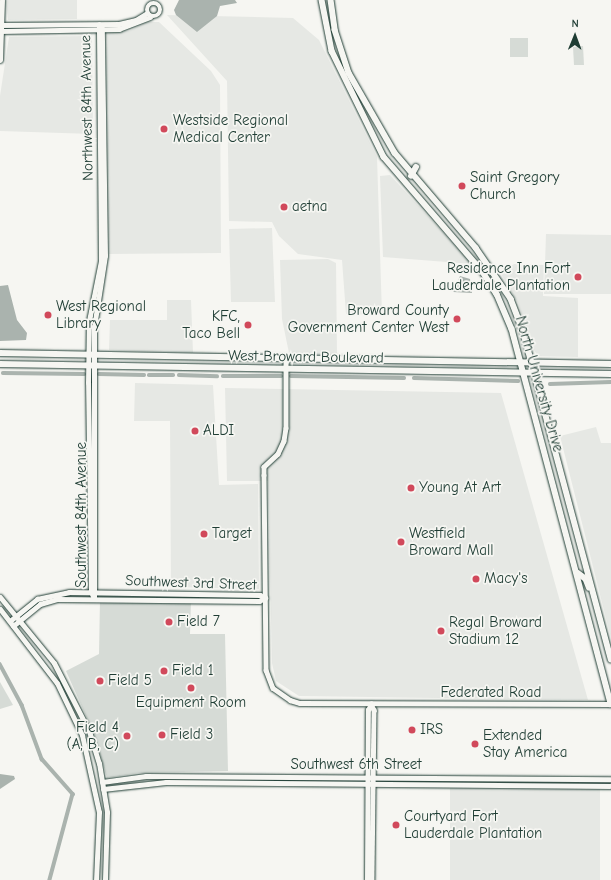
<!DOCTYPE html>
<html>
<head>
<meta charset="utf-8">
<style>
	body { margin:0 }
	#map { position:relative; width:611px; height:880px; overflow:hidden; background:#f6f6f2; font-family:"Comic Neue",sans-serif }
	div>[style] { position:absolute }
	[style*='--x'] { left:calc(var(--x)*1px); top:calc(var(--y)*1px); width:calc(var(--w)*1px); rotate:calc(var(--a)*1deg) }
	.built>* { inset:0; background:#e6e8e4 }
	.green>* { inset:0; background:#d6dbd6 }
	.water>* { inset:0; background:#aab3ae }
	.canal>* { height:3.5px; margin:-1.75px; padding:0 1.75px; transform-origin:1.75px; border-radius:1.75px; background:#aab3ae }
	.roads { filter:drop-shadow(0 0 1px #1f3d34) drop-shadow(0 0 1px #1f3d34) }
	.tertiary>* { height:4.5px; margin:-2.25px; padding:0 2.25px; transform-origin:2.25px; border-radius:2.25px; background:#f6f6f2 }
	.tertiary>.ring { margin:-2.25px; padding:0; box-sizing:content-box; background:none; border:4.5px solid #f6f6f2; border-radius:50% }
	.secondary>* { height:5px; margin:-2.5px; padding:0 2.5px; transform-origin:2.5px; border-radius:2.5px; background:#f6f6f2 }
	.primary>* { height:5.5px; margin:-2.75px; padding:0 2.75px; transform-origin:2.75px; border-radius:2.75px; background:#f6f6f2 }
	.dots>* { width:11px; height:11px; translate:-50% -50%; box-sizing:border-box; border:2px solid #f6f6f2; border-radius:50% }
	span { translate:-50% -50%; white-space:nowrap; text-align:center; line-height:1.15; -webkit-text-stroke:3.5px #f6f6f2; paint-order:stroke }
	.street-label { font-size:15px; color:#1f3d34 }
	.poi-label { font-size:15px; color:#1f3d34 }
	.left { translate:0 -50%; text-align:left }
	.right { translate:-100% -50%; text-align:right }
	.north { position:absolute; left:555px; top:16px; width:40px; height:40px; -webkit-text-stroke:3px #f6f6f2; paint-order:stroke; rotate:1deg; font-size:11px; font-weight:700; line-height:16px; text-align:center; color:#1f3d34 }
	.north::after { content:''; display:block; margin:auto; width:14px; height:18px; background:#1f3d34; clip-path:polygon(50% 0,100% 100%,50% 72%,0 100%) }
</style>
</head>
<body>
<div id="map">
	<div class="built">
		<div style="clip-path:polygon(6px 0,77px 0,77px 19px,8px 20px)"></div>
		<div style="clip-path:polygon(167px 15px,293px 18px,319px 40px,377px 157px,382px 315px,346px 314px,342px 260px,298px 254px,279px 236px,272px 222px,229px 221px,227px 81px)"></div>
		<div style="clip-path:polygon(147px 22px,159px 22px,211px 71px,220px 85px,221px 253px,109px 254px,106px 33px,129px 31px)"></div>
		<div style="clip-path:polygon(92px 36px,93px 134px,0 131px,0 96px,9px 37px)"></div>
		<div style="clip-path:polygon(390px 175px,472px 264px,383px 257px,380px 176px)"></div>
		<div style="clip-path:polygon(272px 228px,275px 302px,231px 302px,229px 229px)"></div>
		<div style="clip-path:polygon(546px 234px,611px 235px,611px 294px,544px 294px)"></div>
		<div style="clip-path:polygon(328px 259px,336px 263px,337px 355px,289px 353px,282px 319px,280px 260px)"></div>
		<div style="clip-path:polygon(514px 264px,544px 265px,543px 296px,578px 298px,578px 357px,538px 356px,534px 350px,518px 303px,500px 272px)"></div>
		<div style="clip-path:polygon(167px 300px,191px 300px,193px 353px,109px 350px,110px 320px,167px 320px)"></div>
		<div style="clip-path:polygon(135px 383px,213px 385px,219px 485px,258px 484px,259px 589px,171px 587px,170px 421px,134px 421px)"></div>
		<div style="clip-path:polygon(225px 388px,501px 393px,588px 700px,299px 696px,276px 681px,272px 663px,268px 481px,227px 481px)"></div>
		<div style="clip-path:polygon(596px 427px,601px 443px,611px 443px,611px 638px,560px 436px)"></div>
		<div style="clip-path:polygon(600px 785px,600px 880px,450px 880px,450px 786px)"></div>
	</div>
	<div class="green">
		<div style="clip-path:polygon(510px 38px,528px 38px,528px 57px,510px 57px)"></div>
		<div style="clip-path:polygon(583px 46px,584px 65px,574px 65px,573px 47px)"></div>
		<div style="clip-path:polygon(100px 599px,191px 600px,190px 634px,225px 634px,228px 771px,138px 773px,107px 778px,95px 736px,66px 671px,99px 654px)"></div>
		<div style="clip-path:polygon(0 682px,13px 705px,0 709px)"></div>
	</div>
	<div class="water">
		<div style="clip-path:polygon(179px 0,235px 0,237px 3px,220px 6px,217px 16px,197px 32px,176px 15px,174px 10px)"></div>
		<div style="clip-path:polygon(460px 276px,470px 279px,472px 293px,453px 292px)"></div>
		<div style="clip-path:polygon(8px 285px,17px 320px,27px 333px,26px 340px,0 341px,0 286px)"></div>
		<div style="clip-path:polygon(0 774px,14px 776px,15px 779px,0 789px)"></div>
	</div>
	<div class="canal">
		<div style="--x:3;--y:373;--w:81;--a:0.7"></div>
		<div style="--x:99;--y:374;--w:45;--a:1.3"></div>
		<div style="--x:149;--y:375;--w:24;--a:0"></div>
		<div style="--x:179;--y:375;--w:38;--a:2"></div>
		<div style="--x:223;--y:376;--w:58;--a:0"></div>
		<div style="--x:291;--y:376;--w:113;--a:1"></div>
		<div style="--x:414;--y:378;--w:104;--a:1.7"></div>
		<div style="--x:550;--y:384;--w:61;--a:-1.9"></div>
		<div style="--x:0;--y:664;--w:47;--a:61.8"></div>
		<div style="--x:22;--y:705;--w:58;--a:69.7"></div>
		<div style="--x:42;--y:759;--w:47;--a:48.5"></div>
		<div style="--x:73;--y:794;--w:89;--a:105"></div>
	</div>
	<div class="roads">
		<div class="tertiary">
			<div class="ring" style="left:147px;top:3px;width:9.5px;height:9.5px"></div>
			<div style="--x:0;--y:25;--w:119;--a:-0.5"></div>
			<div style="--x:119;--y:24;--w:17;--a:-13"></div>
			<div style="--x:136;--y:20;--w:13;--a:-32"></div>
			<div style="--x:0;--y:31;--w:119;--a:-1"></div>
			<div style="--x:119;--y:29;--w:33;--a:-21"></div>
			<div style="--x:286;--y:358;--w:70;--a:90"></div>
			<div style="--x:286;--y:428;--w:13;--a:99"></div>
			<div style="--x:284;--y:441;--w:14;--a:115"></div>
			<div style="--x:278;--y:454;--w:19;--a:137"></div>
			<div style="--x:264;--y:467;--w:8;--a:90"></div>
			<div style="--x:264;--y:475;--w:195;--a:89.4"></div>
			<div style="--x:266;--y:670;--w:19;--a:69"></div>
			<div style="--x:273;--y:688;--w:21;--a:35"></div>
			<div style="--x:290;--y:700;--w:10;--a:17"></div>
			<div style="--x:300;--y:703;--w:311;--a:0.2"></div>
			<div style="--x:94;--y:599;--w:272;--a:-90"></div>
			<div style="--x:94;--y:327;--w:72;--a:-81.2"></div>
			<div style="--x:105;--y:256;--w:227;--a:-90.8"></div>
			<div style="--x:102;--y:29;--w:5;--a:-127"></div>
			<div style="--x:94;--y:599;--w:8;--a:-113"></div>
			<div style="--x:91;--y:592;--w:209;--a:-90.8"></div>
			<div style="--x:88;--y:383;--w:62;--a:-89.1"></div>
			<div style="--x:89;--y:321;--w:61;--a:-78.7"></div>
			<div style="--x:101;--y:261;--w:236;--a:-90.5"></div>
			<div style="--x:10;--y:621;--w:35;--a:-39"></div>
			<div style="--x:37;--y:599;--w:33;--a:-12"></div>
			<div style="--x:69;--y:592;--w:191;--a:0.9"></div>
			<div style="--x:260;--y:595;--w:6;--a:31"></div>
			<div style="--x:13;--y:626;--w:35;--a:-39"></div>
			<div style="--x:40;--y:604;--w:19;--a:-16"></div>
			<div style="--x:58;--y:599;--w:201;--a:0.6"></div>
			<div style="--x:259;--y:601;--w:7;--a:-27"></div>
			<div style="--x:371;--y:704;--w:7;--a:63"></div>
			<div style="--x:374;--y:710;--w:170;--a:90.7"></div>
			<div style="--x:102;--y:782;--w:44;--a:-7.8"></div>
			<div style="--x:146;--y:776;--w:465;--a:0.4"></div>
			<div style="--x:103;--y:789;--w:63;--a:-6.3"></div>
			<div style="--x:166;--y:782;--w:445;--a:0.5"></div>
			<div style="--x:367;--y:880;--w:170;--a:-89.7"></div>
			<div style="--x:368;--y:710;--w:7;--a:-63"></div>
		</div>
		<div class="secondary">
			<div style="--x:0;--y:60;--w:60;--a:-88.1"></div>
			<div style="--x:0;--y:597;--w:85;--a:50.7"></div>
			<div style="--x:54;--y:663;--w:76;--a:62.8"></div>
			<div style="--x:89;--y:731;--w:34;--a:73"></div>
			<div style="--x:99;--y:763;--w:50;--a:80.7"></div>
			<div style="--x:107;--y:812;--w:68;--a:91.7"></div>
			<div style="--x:0;--y:609;--w:93;--a:52.4"></div>
			<div style="--x:57;--y:683;--w:58;--a:64.3"></div>
			<div style="--x:82;--y:735;--w:79;--a:77.6"></div>
			<div style="--x:99;--y:812;--w:68;--a:92.5"></div>
		</div>
		<div class="primary">
			<div style="--x:322;--y:0;--w:52;--a:78.9"></div>
			<div style="--x:332;--y:51;--w:118;--a:63.9"></div>
			<div style="--x:384;--y:157;--w:152;--a:49.3"></div>
			<div style="--x:483;--y:272;--w:26;--a:58"></div>
			<div style="--x:497;--y:294;--w:38;--a:67"></div>
			<div style="--x:512;--y:329;--w:388;--a:75.2"></div>
			<div style="--x:331;--y:0;--w:30;--a:82"></div>
			<div style="--x:335;--y:30;--w:45;--a:72"></div>
			<div style="--x:349;--y:73;--w:92;--a:60.1"></div>
			<div style="--x:395;--y:153;--w:125;--a:49.5"></div>
			<div style="--x:476;--y:248;--w:62;--a:55.5"></div>
			<div style="--x:511;--y:299;--w:33;--a:69"></div>
			<div style="--x:523;--y:330;--w:341;--a:75"></div>
			<div style="--x:411;--y:176;--w:10;--a:-61"></div>
			<div style="--x:0;--y:353;--w:611;--a:1.03"></div>
			<div style="--x:0;--y:364;--w:611;--a:0.94"></div>
			<div style="--x:578;--y:573;--w:10;--a:37"></div>
			<div style="--x:586;--y:579;--w:9;--a:69"></div>
		</div>
	</div>
	<div class="dots">
		<div style="left:164px;top:129px;background:#d1495b"></div>
		<div style="left:462px;top:186px;background:#d1495b"></div>
		<div style="left:284px;top:207px;background:#d1495b"></div>
		<div style="left:578px;top:277px;background:#d1495b"></div>
		<div style="left:48px;top:315px;background:#d1495b"></div>
		<div style="left:457px;top:319px;background:#d1495b"></div>
		<div style="left:248px;top:325px;background:#d1495b"></div>
		<div style="left:195px;top:431px;background:#d1495b"></div>
		<div style="left:411px;top:488px;background:#d1495b"></div>
		<div style="left:204px;top:534px;background:#d1495b"></div>
		<div style="left:401px;top:542px;background:#d1495b"></div>
		<div style="left:476px;top:579px;background:#d1495b"></div>
		<div style="left:169px;top:622px;background:#d1495b"></div>
		<div style="left:441px;top:631px;background:#d1495b"></div>
		<div style="left:164px;top:671px;background:#d1495b"></div>
		<div style="left:100px;top:681px;background:#d1495b"></div>
		<div style="left:191px;top:688px;background:#d1495b"></div>
		<div style="left:412px;top:730px;background:#d1495b"></div>
		<div style="left:162px;top:735px;background:#d1495b"></div>
		<div style="left:127px;top:736px;background:#d1495b"></div>
		<div style="left:475px;top:744px;background:#d1495b"></div>
		<div style="left:396px;top:825px;background:#d1495b"></div>
	</div>
	<div class="street-label">
		<span style="left:87px;top:108px;rotate:-91deg">Northwest 84th Avenue</span>
		<span style="left:306px;top:357px;rotate:1deg">West Broward Boulevard</span>
		<span style="left:539px;top:384px;rotate:74deg">North University Drive</span>
		<span style="left:82px;top:515px;rotate:-90deg">Southwest 84th Avenue</span>
		<span style="left:191px;top:583px;rotate:2deg">Southwest 3rd Street</span>
		<span style="left:491px;top:693px">Federated Road</span>
		<span style="left:356px;top:765px">Southwest 6th Street</span>
	</div>
	<div class="poi-label">
		<span class="left" style="left:173px;top:129px">Westside Regional<br>Medical Center</span>
		<span class="left" style="left:470px;top:186px">Saint Gregory<br>Church</span>
		<span class="left" style="left:292px;top:207px">aetna</span>
		<span class="right" style="left:570px;top:277px">Residence Inn Fort<br>Lauderdale Plantation</span>
		<span class="left" style="left:56px;top:315px">West Regional<br>Library</span>
		<span class="right" style="left:449px;top:319px">Broward County<br>Government Center West</span>
		<span class="right" style="left:240px;top:325px">KFC,<br>Taco Bell</span>
		<span class="left" style="left:203px;top:431px">ALDI</span>
		<span class="left" style="left:419px;top:488px">Young At Art</span>
		<span class="left" style="left:409px;top:542px">Westfield<br>Broward Mall</span>
		<span class="left" style="left:212px;top:534px">Target</span>
		<span class="left" style="left:484px;top:579px">Macy's</span>
		<span class="left" style="left:177px;top:622px">Field 7</span>
		<span class="left" style="left:449px;top:631px">Regal Broward<br>Stadium 12</span>
		<span class="left" style="left:172px;top:671px">Field 1</span>
		<span class="left" style="left:108px;top:681px">Field 5</span>
		<span style="left:191px;top:703px">Equipment Room</span>
		<span class="right" style="left:119px;top:736px">Field 4<br>(A, B, C)</span>
		<span class="left" style="left:420px;top:730px">IRS</span>
		<span class="left" style="left:170px;top:735px">Field 3</span>
		<span class="left" style="left:483px;top:744px">Extended<br>Stay America</span>
		<span class="left" style="left:404px;top:825px">Courtyard Fort<br>Lauderdale Plantation</span>
	</div>
	<div class="north">N</div>
</div>
</body>
</html>
